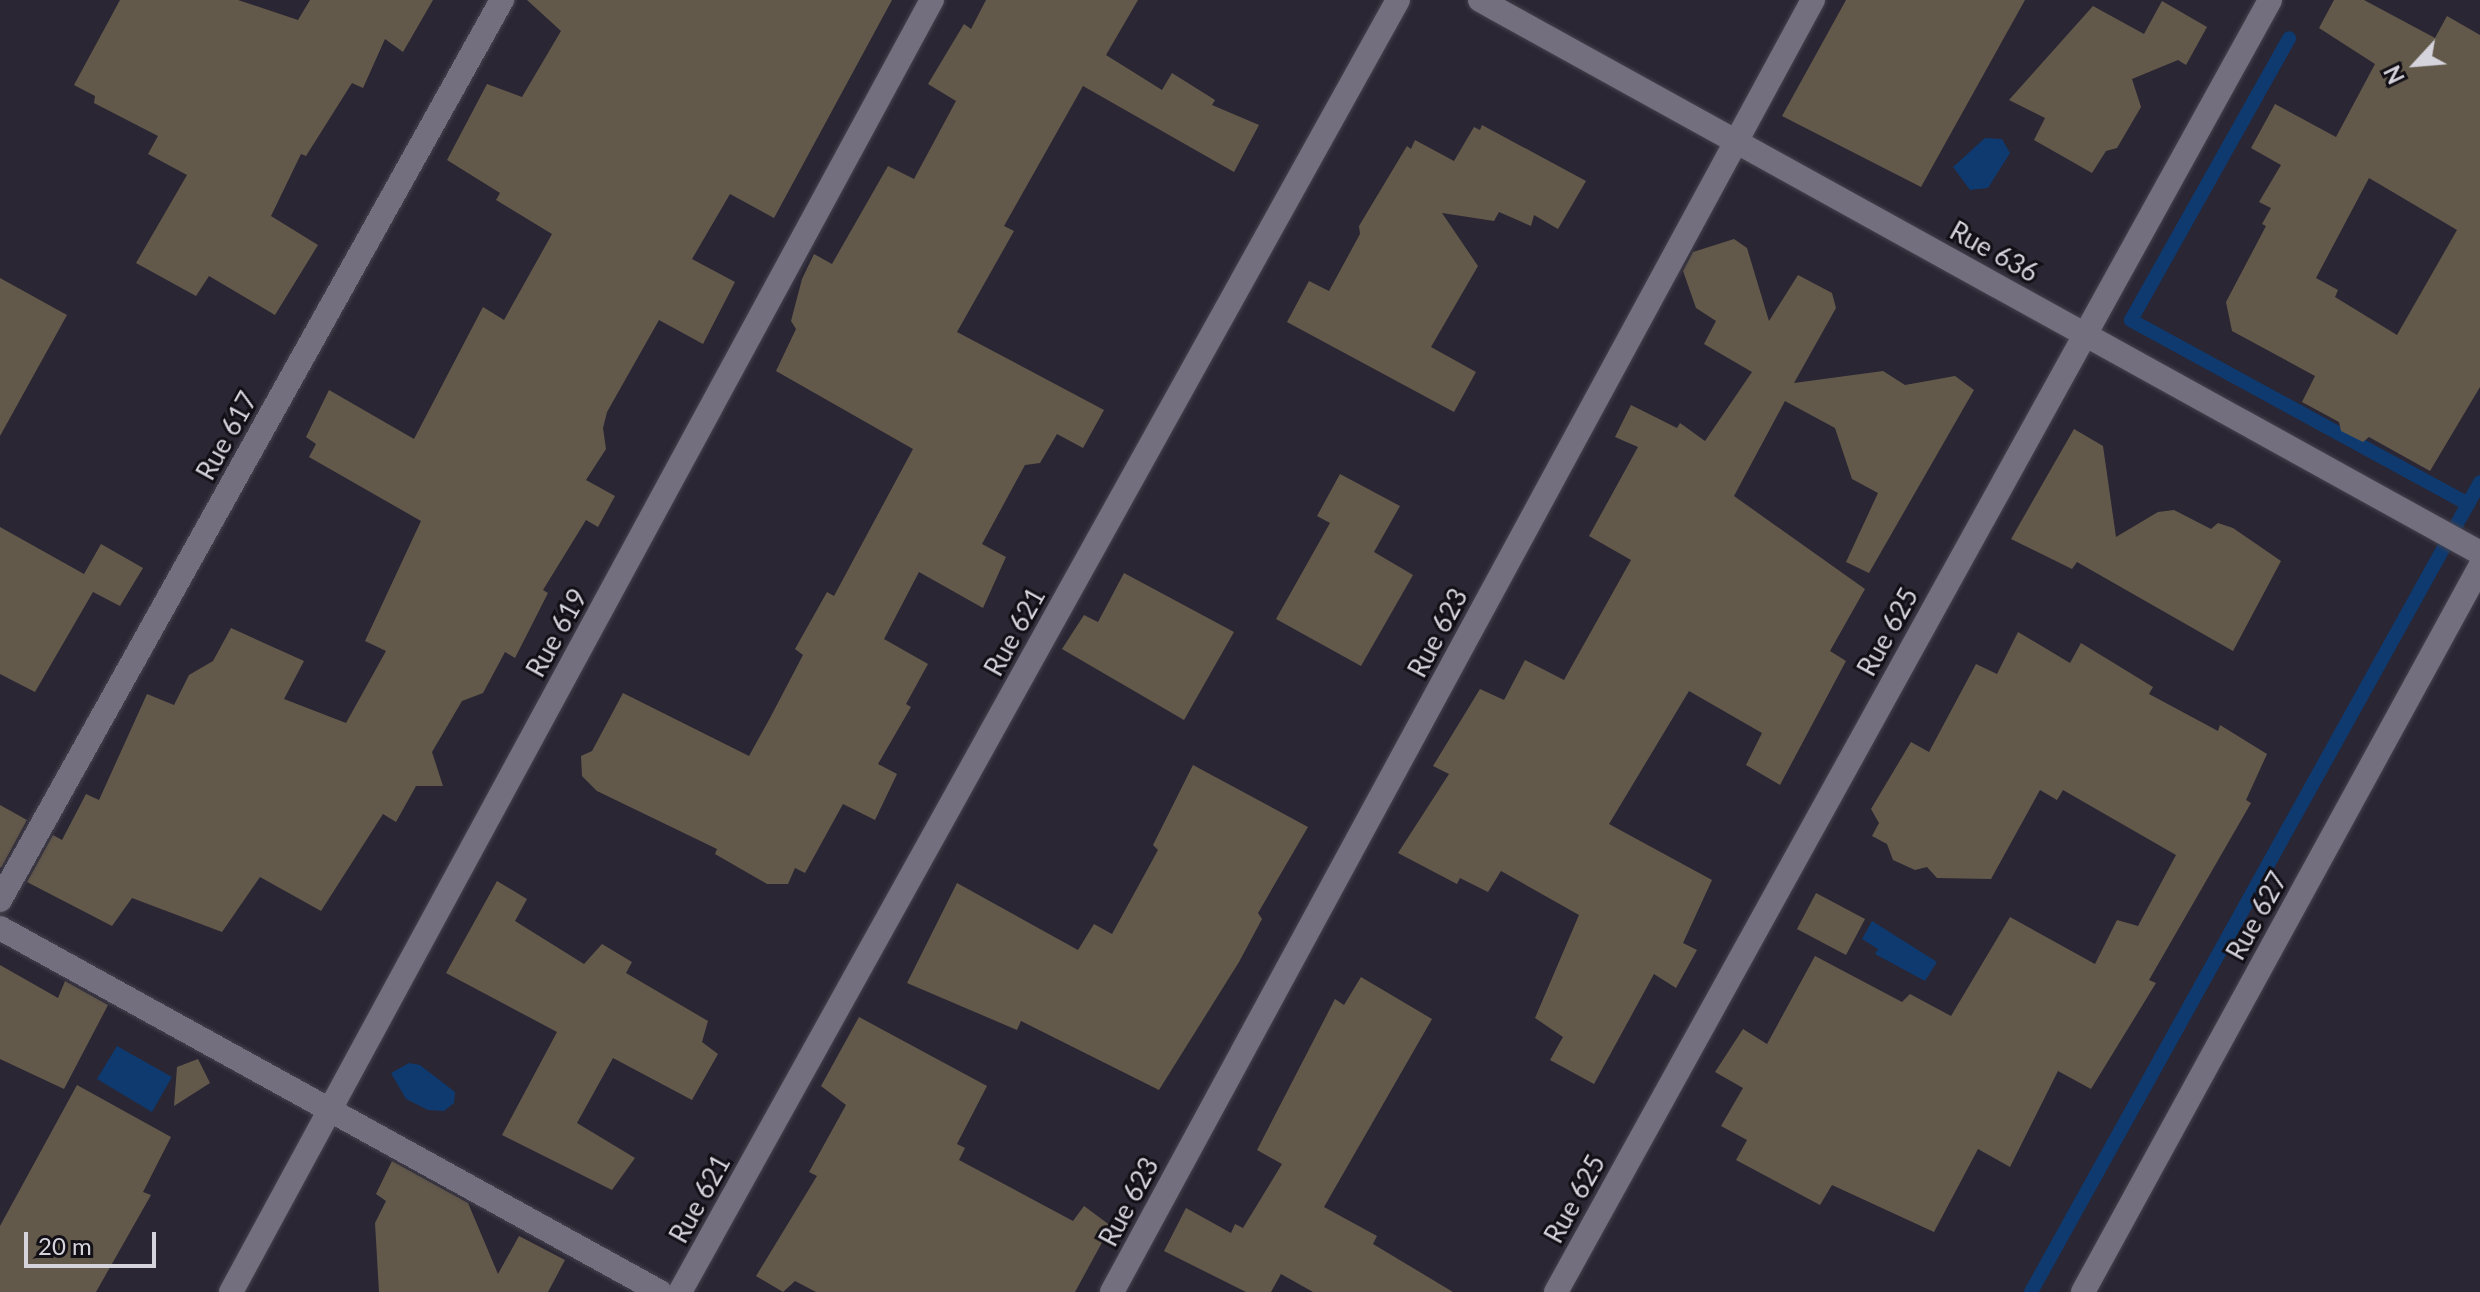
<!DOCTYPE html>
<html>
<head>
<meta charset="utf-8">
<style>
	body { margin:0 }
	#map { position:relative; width:2480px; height:1292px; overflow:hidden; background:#2a2633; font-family:Lato,sans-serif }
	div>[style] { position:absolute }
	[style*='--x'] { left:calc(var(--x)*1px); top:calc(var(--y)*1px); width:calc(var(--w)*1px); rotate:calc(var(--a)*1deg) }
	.water>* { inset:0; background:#0f3a6f }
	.stream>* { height:14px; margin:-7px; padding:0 7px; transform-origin:7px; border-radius:7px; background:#0f3a6f }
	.building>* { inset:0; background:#63594b }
	.roads { filter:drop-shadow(0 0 2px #45424d) drop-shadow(0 0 2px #45424d) }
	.minor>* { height:24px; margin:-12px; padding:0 12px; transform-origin:12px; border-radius:12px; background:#736f7f }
	.tertiary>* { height:24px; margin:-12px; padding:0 12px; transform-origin:12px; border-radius:12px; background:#736f7f }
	span { translate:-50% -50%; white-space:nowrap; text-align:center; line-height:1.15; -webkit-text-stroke:6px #121016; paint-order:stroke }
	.street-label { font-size:26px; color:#d5d3dc }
	.north { position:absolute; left:2376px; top:24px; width:80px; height:80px; -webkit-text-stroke:6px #121016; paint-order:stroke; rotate:244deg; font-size:22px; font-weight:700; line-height:32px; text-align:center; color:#d5d3dc }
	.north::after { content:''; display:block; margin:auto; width:28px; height:36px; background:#d5d3dc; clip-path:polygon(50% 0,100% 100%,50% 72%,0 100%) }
	.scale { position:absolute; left:24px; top:1232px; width:132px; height:36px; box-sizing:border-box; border:4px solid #d5d3dc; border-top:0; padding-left:10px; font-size:24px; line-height:28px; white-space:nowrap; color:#d5d3dc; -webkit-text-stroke:6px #121016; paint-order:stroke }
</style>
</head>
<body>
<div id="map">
	<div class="water">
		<div style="clip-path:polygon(1985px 138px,2002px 139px,2010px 153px,1988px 188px,1970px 190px,1953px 167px)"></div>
		<div style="clip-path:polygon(1872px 921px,1937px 962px,1925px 981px,1875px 954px,1878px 949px,1862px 939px)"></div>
		<div style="clip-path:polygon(117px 1046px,172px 1077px,152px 1112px,97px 1079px)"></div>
		<div style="clip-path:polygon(409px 1063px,420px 1065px,455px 1092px,454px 1103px,444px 1111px,428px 1110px,406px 1099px,391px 1073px)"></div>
	</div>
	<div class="stream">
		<div style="--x:2468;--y:504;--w:25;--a:-61"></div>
		<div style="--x:2031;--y:1292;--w:901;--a:-60.99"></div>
		<div style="--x:2468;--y:504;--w:384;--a:-151.4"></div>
		<div style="--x:2131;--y:320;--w:323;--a:-60.7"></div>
	</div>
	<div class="building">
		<div style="clip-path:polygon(120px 0,238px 0,298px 20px,310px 0,433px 0,403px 52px,385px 39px,363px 88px,352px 83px,306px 156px,301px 154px,271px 216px,318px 245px,275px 315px,209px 276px,196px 296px,136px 263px,187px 175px,148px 154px,158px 136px,94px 103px,95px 96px,74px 85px)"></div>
		<div style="clip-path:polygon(527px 0,892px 0,774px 218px,730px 194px,692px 259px,735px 282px,703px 344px,659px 320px,607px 412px,603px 428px,606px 449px,586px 480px,615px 496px,598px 527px,586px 520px,543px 590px,548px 593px,515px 658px,505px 652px,483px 693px,462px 701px,432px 752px,443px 786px,416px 786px,396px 822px,383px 814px,321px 911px,260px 877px,222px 932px,132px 898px,112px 926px,27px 882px,53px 835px,62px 840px,86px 794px,99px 800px,147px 694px,174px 705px,189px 675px,213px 661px,231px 628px,304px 661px,284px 699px,346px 723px,386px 651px,365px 641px,421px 521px,309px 457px,316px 444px,306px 437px,329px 390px,414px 439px,483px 307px,504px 320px,552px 234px,496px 200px,500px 193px,447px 160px,487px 84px,522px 97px,561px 31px)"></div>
		<div style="clip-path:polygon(986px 0,1138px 0,1106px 55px,1162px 90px,1172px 73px,1215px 100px,1212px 105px,1259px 125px,1234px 172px,1083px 86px,1004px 226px,1014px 231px,957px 332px,1104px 410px,1083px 448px,1057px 434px,1040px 463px,1025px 465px,982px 544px,1006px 557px,983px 608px,919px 572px,884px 639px,928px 664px,906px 704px,911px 707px,878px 764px,897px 774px,875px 820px,843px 804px,805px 873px,795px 868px,788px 884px,767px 884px,715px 854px,717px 849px,597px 791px,582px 776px,581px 756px,592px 751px,623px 693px,749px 756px,770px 718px,803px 655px,795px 649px,827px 592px,834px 596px,913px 449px,776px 371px,796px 329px,791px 321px,802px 279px,814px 254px,832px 264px,888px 166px,914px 179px,956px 101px,928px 84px,964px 24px,971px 29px)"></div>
		<div style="clip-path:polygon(1846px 0,2025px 0,1921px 187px,1782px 116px)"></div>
		<div style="clip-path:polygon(evenodd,2334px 0,2364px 0,2435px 38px,2447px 16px,2480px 35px,2480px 387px,2430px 471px,2369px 437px,2363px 442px,2341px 431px,2339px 422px,2302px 402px,2315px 376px,2232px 331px,2226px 302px,2266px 226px,2262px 224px,2271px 208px,2259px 202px,2281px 165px,2251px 148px,2275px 104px,2336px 137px,2375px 64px,2319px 28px,2334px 0,2369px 178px,2457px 230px,2397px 335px,2335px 297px,2338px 290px,2316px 278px,2369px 178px)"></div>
		<div style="clip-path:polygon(2162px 1px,2207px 27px,2186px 65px,2178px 60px,2132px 79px,2141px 107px,2117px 148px,2106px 151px,2092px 173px,2034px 140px,2045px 118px,2009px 100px,2093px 6px,2144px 34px)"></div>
		<div style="clip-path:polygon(1482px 125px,1586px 181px,1558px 229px,1534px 215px,1531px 226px,1499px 212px,1494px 221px,1442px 213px,1478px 266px,1431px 347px,1476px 372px,1454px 412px,1287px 322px,1309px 281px,1329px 291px,1360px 234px,1359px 226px,1407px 146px,1411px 149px,1415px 140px,1454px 161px,1474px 127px,1480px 130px)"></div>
		<div style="clip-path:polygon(1734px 239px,1747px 248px,1769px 321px,1798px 275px,1832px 293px,1836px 308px,1794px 383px,1883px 371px,1905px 385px,1955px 376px,1974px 390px,1869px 573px,1846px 562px,1878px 493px,1852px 479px,1835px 428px,1785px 401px,1734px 496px,1865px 589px,1830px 651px,1846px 661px,1780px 785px,1746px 765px,1762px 733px,1689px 691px,1609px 824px,1712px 880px,1683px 943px,1697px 950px,1676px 988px,1654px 974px,1594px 1084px,1550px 1060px,1563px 1037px,1535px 1018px,1579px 915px,1501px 871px,1488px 892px,1460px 878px,1457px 884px,1398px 853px,1449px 774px,1433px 766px,1480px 689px,1504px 700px,1525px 660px,1564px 680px,1631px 560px,1589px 536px,1638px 447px,1615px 437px,1631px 405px,1677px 428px,1680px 423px,1705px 441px,1752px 372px,1704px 344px,1716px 321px,1696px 308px,1683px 271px,1693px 252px)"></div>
		<div style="clip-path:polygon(0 278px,67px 315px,0 436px)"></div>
		<div style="clip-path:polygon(2074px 429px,2103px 446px,2116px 537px,2158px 512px,2174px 510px,2211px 529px,2218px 523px,2233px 528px,2281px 561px,2233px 651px,2077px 562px,2072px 569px,2011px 539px)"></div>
		<div style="clip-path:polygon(1340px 474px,1400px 506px,1374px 552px,1413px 575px,1361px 666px,1276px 619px,1330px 523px,1317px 516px)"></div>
		<div style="clip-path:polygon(0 527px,84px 574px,101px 544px,143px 568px,120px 606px,93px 592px,35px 692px,0 674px)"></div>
		<div style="clip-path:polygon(1124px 573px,1234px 632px,1184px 720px,1062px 649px,1084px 615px,1098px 622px)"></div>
		<div style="clip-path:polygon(2018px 632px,2070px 663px,2081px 643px,2153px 687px,2149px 694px,2218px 731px,2220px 725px,2267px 754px,2246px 800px,2251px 803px,2149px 980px,2156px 983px,2091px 1089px,2058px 1071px,2010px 1167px,1978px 1149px,1934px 1232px,1832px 1185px,1820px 1205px,1736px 1160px,1747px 1140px,1721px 1126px,1743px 1088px,1715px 1072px,1743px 1029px,1767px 1044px,1815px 956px,1902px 1002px,1910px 994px,1951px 1016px,2010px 917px,2095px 964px,2117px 920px,2138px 926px,2176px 855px,2063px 790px,2057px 800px,2040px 790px,1991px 879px,1937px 878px,1927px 867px,1915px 870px,1893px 860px,1887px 844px,1872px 836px,1879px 823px,1871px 809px,1911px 742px,1929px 752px,1976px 664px,1997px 674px)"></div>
		<div style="clip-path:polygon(1193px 765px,1308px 827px,1258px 913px,1262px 919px,1239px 962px,1159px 1090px,1021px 1021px,1017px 1030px,907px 983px,957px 883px,1078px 950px,1094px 924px,1112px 934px,1158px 850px,1153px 845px)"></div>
		<div style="clip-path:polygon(0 805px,27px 820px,1px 868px,0 867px)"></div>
		<div style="clip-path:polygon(497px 881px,527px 899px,515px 921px,584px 964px,602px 944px,632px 962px,626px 973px,708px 1021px,702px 1042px,718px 1054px,692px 1100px,613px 1058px,577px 1123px,635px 1158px,612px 1190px,502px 1135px,557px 1032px,446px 973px)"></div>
		<div style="clip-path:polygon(1816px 893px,1865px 919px,1846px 955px,1797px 929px)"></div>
		<div style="clip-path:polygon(0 965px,58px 998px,65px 981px,108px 1005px,64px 1089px,0 1059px)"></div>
		<div style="clip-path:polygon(1361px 977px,1432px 1019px,1324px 1207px,1377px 1236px,1373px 1244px,1453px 1292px,1313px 1292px,1281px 1274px,1271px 1292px,1246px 1292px,1164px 1251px,1186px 1208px,1231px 1233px,1235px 1224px,1243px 1228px,1282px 1164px,1257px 1150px,1335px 999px,1344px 1005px)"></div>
		<div style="clip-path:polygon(859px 1017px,987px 1086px,957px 1144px,965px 1148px,959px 1160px,1073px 1221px,1084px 1206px,1111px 1226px,1075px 1292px,816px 1292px,795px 1281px,783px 1292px,756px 1276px,817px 1176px,809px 1172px,846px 1105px,821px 1086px)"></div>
		<div style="clip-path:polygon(198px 1059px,210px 1083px,174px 1106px,177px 1067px)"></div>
		<div style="clip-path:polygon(77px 1085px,171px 1137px,143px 1192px,151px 1195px,96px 1292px,0 1292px,0 1226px)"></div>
		<div style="clip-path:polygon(392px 1161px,468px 1203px,498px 1274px,519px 1236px,565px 1260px,548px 1292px,379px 1292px,375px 1223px,386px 1201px,376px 1194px)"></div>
	</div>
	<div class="roads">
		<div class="minor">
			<div style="--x:0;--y:900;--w:1031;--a:-60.85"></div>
			<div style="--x:0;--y:928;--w:754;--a:28.88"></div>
			<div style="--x:231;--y:1292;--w:1470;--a:-61.52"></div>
			<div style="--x:680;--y:1292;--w:1478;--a:-60.94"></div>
			<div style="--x:1112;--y:1292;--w:1470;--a:-61.52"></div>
			<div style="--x:1556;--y:1292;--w:1476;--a:-61.07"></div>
		</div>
		<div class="tertiary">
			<div style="--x:1480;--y:0;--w:1143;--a:28.94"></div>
			<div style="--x:2083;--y:1292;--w:827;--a:-61.3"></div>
		</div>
	</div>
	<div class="street-label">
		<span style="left:1994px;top:252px;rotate:29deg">Rue 636</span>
		<span style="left:227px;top:436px;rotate:-61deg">Rue 617</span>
		<span style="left:1015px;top:632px;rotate:-61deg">Rue 621</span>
		<span style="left:1888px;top:632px;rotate:-61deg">Rue 625</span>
		<span style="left:557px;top:633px;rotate:-61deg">Rue 619</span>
		<span style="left:1438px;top:633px;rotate:-62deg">Rue 623</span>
		<span style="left:2257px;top:916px;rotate:-61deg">Rue 627</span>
		<span style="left:700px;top:1199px;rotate:-61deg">Rue 621</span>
		<span style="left:1575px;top:1199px;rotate:-61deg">Rue 625</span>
		<span style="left:1129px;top:1202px;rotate:-62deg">Rue 623</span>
	</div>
	<div class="north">N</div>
	<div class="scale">20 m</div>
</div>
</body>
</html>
